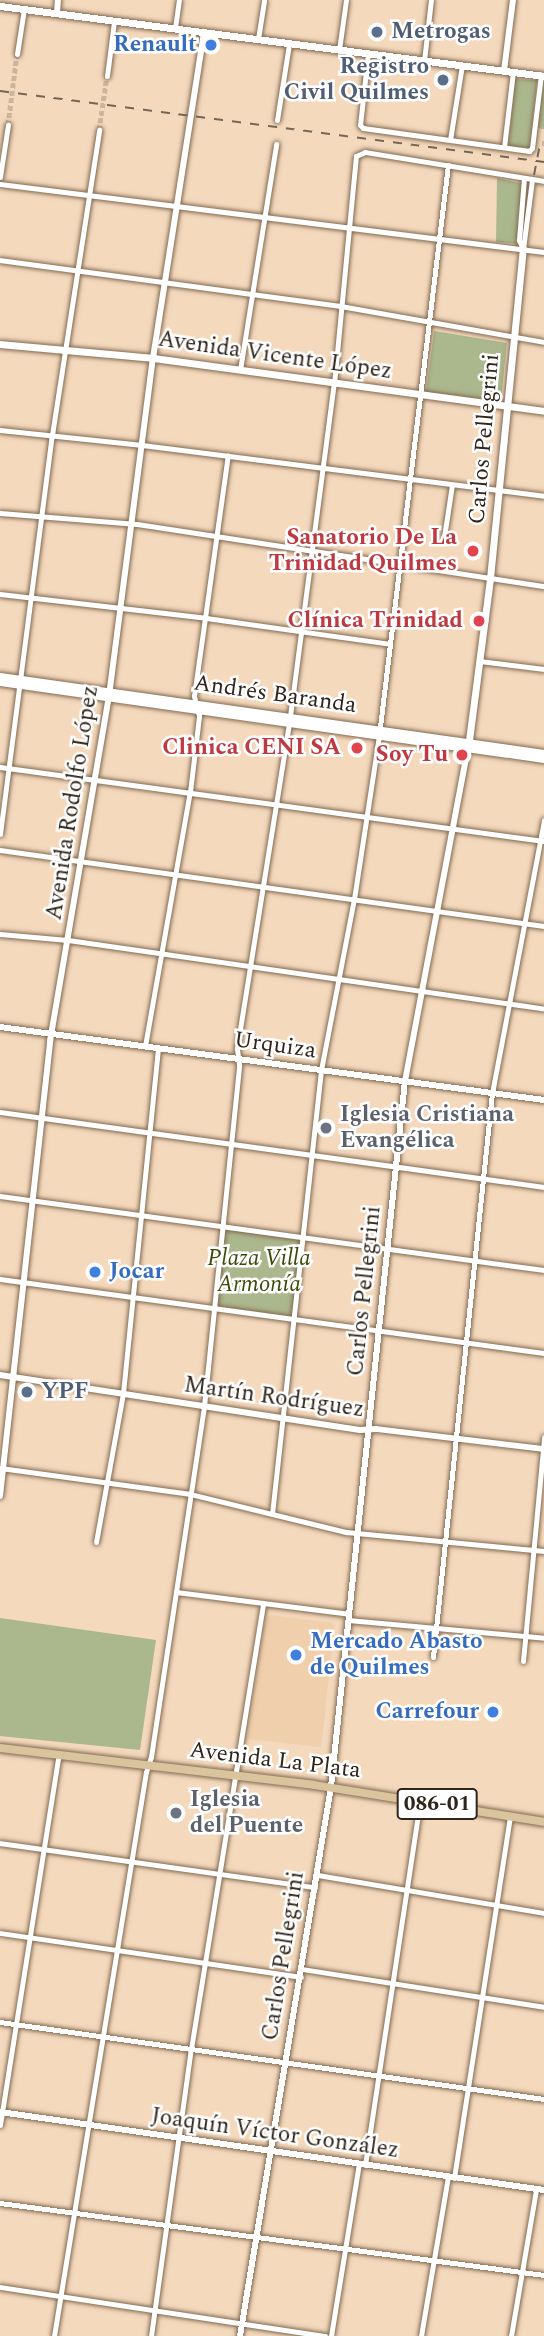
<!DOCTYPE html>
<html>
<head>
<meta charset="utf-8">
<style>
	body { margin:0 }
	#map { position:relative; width:544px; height:2336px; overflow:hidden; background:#f4d9bd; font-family:Spectral,serif }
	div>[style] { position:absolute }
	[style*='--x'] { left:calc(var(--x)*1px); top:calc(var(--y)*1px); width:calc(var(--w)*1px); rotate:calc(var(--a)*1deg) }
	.built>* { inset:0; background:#f0cfad }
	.green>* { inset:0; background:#abb78d }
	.minor-tunnel>* { height:5px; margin-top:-2.5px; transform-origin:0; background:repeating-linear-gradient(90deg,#cdb59c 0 5px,transparent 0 7.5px) }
	.roads { filter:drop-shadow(0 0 2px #826a51) drop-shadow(0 0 2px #826a51) }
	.minor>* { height:5px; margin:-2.5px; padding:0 2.5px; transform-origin:2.5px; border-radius:2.5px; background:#fff }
	.tertiary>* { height:6px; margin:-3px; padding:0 3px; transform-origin:3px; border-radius:3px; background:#fff }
	.secondary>* { height:7px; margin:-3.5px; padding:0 3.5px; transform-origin:3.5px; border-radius:3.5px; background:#fff }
	.primary>* { height:8px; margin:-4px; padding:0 4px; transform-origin:4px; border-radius:4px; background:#d9c49d }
	.rail>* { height:2px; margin-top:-1px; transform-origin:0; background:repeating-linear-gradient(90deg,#756554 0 9px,transparent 0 18px) }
	.dots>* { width:19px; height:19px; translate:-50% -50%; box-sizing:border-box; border:4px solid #fff; border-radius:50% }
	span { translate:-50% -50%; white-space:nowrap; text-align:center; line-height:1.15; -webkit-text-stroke:5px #fff; paint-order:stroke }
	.shield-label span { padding:2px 5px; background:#fff; border:2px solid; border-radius:5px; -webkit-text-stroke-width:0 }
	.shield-label { font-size:21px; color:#2f251a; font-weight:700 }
	.service-label { font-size:23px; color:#4e5e75; font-weight:700 }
	.left { translate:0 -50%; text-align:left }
	.right { translate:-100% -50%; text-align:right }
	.shop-label { font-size:23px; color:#366cbe; font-weight:700 }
	.street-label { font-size:23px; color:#2f251a }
	.health-label { font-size:23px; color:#be3a42; font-weight:700 }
	.worship-label { font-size:23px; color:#5b616d; font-weight:700 }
	.park-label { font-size:23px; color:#3e4a0a; font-style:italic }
</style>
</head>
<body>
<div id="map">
	<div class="built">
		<div style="clip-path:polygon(270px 1615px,333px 1623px,335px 1626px,321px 1747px,247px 1739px,266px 1618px)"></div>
	</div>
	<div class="green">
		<div style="clip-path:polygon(515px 79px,537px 80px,530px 148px,508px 147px)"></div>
		<div style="clip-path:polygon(543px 81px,544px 81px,544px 129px,537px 128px)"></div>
		<div style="clip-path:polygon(497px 178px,524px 184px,521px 244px,496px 242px)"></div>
		<div style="clip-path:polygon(434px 331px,507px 343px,501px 401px,426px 392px)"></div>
		<div style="clip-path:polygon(222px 1226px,304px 1238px,295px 1319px,213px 1308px)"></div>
		<div style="clip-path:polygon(0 1618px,156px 1640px,140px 1750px,0 1736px)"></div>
	</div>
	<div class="minor-tunnel">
		<div style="--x:8;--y:125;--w:72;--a:-82.8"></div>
		<div style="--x:99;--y:130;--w:55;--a:-81.6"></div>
		<div style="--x:542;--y:143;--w:2;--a:0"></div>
	</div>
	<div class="roads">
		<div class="minor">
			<div style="--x:175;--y:28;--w:28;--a:-82"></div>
			<div style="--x:258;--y:39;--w:39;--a:-81"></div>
			<div style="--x:339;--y:50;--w:50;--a:-82"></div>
			<div style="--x:368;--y:53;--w:72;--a:96.3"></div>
			<div style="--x:360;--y:125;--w:4;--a:45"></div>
			<div style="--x:363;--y:128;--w:168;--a:7.9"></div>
			<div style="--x:529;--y:151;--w:4;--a:-45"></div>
			<div style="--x:532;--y:148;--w:74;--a:-83"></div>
			<div style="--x:17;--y:54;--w:46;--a:-81.2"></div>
			<div style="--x:424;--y:61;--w:61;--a:-83.5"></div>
			<div style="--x:107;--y:76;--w:55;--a:-82.7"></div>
			<div style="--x:277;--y:120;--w:77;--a:-81"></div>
			<div style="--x:450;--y:140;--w:76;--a:-80.9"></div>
			<div style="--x:504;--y:147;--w:76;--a:-83.2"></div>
			<div style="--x:0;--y:177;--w:53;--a:-81.3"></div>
			<div style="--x:0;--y:184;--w:548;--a:7.13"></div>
			<div style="--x:523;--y:249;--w:10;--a:-114"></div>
			<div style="--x:519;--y:240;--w:62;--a:-85.4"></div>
			<div style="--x:523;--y:249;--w:70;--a:-82.6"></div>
			<div style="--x:0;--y:260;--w:343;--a:7.7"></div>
			<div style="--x:340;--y:306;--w:207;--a:10"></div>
			<div style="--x:240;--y:370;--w:229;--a:-80.9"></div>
			<div style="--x:0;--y:430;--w:143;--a:6"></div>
			<div style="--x:142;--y:445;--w:405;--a:7.2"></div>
			<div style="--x:0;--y:513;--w:137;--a:4.6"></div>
			<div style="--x:137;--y:524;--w:412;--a:8.7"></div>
			<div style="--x:444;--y:537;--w:53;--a:-81.3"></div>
			<div style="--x:0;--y:594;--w:207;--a:6.6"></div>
			<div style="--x:206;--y:618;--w:186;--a:8"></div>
			<div style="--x:480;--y:661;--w:64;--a:7.1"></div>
			<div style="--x:0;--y:767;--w:549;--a:7.75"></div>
			<div style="--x:0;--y:834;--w:402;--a:-82.6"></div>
			<div style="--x:52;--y:435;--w:309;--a:-81.2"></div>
			<div style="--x:0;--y:850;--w:549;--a:7.95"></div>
			<div style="--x:0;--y:934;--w:68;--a:5"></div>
			<div style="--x:68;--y:940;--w:481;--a:8.2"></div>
			<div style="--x:145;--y:1046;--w:258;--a:-80"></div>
			<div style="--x:190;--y:792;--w:77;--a:-83.2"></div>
			<div style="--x:199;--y:716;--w:21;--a:-104"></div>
			<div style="--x:194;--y:696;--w:243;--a:-82"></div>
			<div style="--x:0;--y:1112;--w:549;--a:7.85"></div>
			<div style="--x:0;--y:1196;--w:549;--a:7.75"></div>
			<div style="--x:0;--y:1279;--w:549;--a:7.75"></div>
			<div style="--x:1;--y:1468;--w:191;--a:7.8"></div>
			<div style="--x:190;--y:1494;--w:161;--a:13.7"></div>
			<div style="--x:346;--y:1532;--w:199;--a:5.5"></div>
			<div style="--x:272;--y:1514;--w:447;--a:-83.7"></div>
			<div style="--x:321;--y:1070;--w:174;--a:-79.1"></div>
			<div style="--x:354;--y:899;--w:166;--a:-81.3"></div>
			<div style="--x:379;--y:735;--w:574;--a:-83.1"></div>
			<div style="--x:96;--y:1542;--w:151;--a:-79.7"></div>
			<div style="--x:123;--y:1393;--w:347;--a:-84.2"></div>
			<div style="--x:176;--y:1592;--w:174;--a:7.2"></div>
			<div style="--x:348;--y:1620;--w:197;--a:5.2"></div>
			<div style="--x:433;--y:1657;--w:567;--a:-84.03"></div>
			<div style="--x:492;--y:1093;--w:278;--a:-79.2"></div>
			<div style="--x:523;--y:1661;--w:225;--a:-84.6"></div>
			<div style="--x:0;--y:1843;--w:318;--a:8"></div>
			<div style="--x:317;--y:1875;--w:230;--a:9.5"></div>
			<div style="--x:0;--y:1933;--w:304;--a:8.3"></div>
			<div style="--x:302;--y:1969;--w:245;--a:8.9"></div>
			<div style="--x:0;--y:2022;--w:549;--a:8.06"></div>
			<div style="--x:0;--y:2125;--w:376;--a:-81"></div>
			<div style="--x:365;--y:2165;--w:368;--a:-81.4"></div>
			<div style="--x:454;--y:2178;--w:366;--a:-81.2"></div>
			<div style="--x:0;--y:2203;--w:549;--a:7.54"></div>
			<div style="--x:0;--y:2287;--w:329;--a:8.6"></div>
			<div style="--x:54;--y:2336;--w:571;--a:-80.74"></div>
			<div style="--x:146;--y:1772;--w:16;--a:-72"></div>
			<div style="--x:151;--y:1757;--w:355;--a:-81.4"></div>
			<div style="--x:204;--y:1406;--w:343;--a:-84.1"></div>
			<div style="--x:239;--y:1065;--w:17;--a:-97"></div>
			<div style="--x:237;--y:1048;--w:336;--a:-80.9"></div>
			<div style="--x:290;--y:716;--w:335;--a:-82.5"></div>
			<div style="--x:334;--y:384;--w:229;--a:-84.5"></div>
			<div style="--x:356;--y:156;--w:10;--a:-24"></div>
			<div style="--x:365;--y:152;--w:181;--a:9.2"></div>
			<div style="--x:151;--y:2336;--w:290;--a:-82.1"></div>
			<div style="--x:191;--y:2049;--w:451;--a:-80.8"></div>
			<div style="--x:331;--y:2336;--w:174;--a:-80.8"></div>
			<div style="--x:421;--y:2336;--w:161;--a:-80.4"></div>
			<div style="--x:511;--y:2336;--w:149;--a:-80.3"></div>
		</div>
		<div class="tertiary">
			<div style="--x:57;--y:13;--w:13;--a:-86"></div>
			<div style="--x:504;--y:71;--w:72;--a:-82.8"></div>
			<div style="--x:0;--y:1027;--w:549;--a:7.64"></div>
			<div style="--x:0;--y:1375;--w:364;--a:8.7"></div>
			<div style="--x:360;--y:1430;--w:16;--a:-4"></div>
			<div style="--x:376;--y:1429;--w:169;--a:6.8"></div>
			<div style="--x:0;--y:1496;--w:458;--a:-83.7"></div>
			<div style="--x:50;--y:1041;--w:350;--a:-80.3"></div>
			<div style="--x:109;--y:696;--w:341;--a:-82.6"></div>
			<div style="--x:153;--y:358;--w:330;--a:-81.1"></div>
			<div style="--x:0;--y:2112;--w:550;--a:8.16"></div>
			<div style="--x:240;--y:2336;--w:556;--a:-80.59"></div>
			<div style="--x:331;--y:1787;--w:710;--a:-84.02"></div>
			<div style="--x:405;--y:1081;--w:338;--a:-79.3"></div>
		</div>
		<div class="secondary">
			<div style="--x:0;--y:6;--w:548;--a:7.33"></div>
			<div style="--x:0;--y:344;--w:154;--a:5.2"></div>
			<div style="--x:153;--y:358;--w:395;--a:7.7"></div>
			<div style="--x:0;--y:676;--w:549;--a:8.06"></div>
			<div style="--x:0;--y:682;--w:549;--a:8.06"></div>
			<div style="--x:468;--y:748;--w:171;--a:-82.6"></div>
			<div style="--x:490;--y:578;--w:331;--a:-84.3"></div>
		</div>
		<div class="primary">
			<div style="--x:0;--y:1748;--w:316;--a:6.7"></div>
			<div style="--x:314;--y:1785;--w:233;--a:9.1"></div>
		</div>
	</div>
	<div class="rail">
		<div style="--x:0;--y:91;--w:549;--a:7.44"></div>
		<div style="--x:534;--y:175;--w:33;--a:-79"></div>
	</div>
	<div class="dots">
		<div style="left:377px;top:32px;background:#5c6f8a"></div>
		<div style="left:211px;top:45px;background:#3f7fe0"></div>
		<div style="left:443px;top:80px;background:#5c6f8a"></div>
		<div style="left:473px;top:551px;background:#e0444e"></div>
		<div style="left:479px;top:621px;background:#e0444e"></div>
		<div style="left:357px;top:748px;background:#e0444e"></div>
		<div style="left:462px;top:755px;background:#e0444e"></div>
		<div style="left:326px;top:1128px;background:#6b7280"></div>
		<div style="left:95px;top:1272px;background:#3f7fe0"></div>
		<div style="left:27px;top:1392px;background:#5c6f8a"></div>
		<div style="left:296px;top:1655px;background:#3f7fe0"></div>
		<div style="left:493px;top:1712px;background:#3f7fe0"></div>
		<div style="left:176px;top:1813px;background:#6b7280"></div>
	</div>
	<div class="shield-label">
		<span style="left:437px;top:1804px">086-01</span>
	</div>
	<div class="service-label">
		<span class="left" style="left:391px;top:32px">Metrogas</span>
		<span class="right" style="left:429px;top:80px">Registro<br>Civil Quilmes</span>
		<span class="left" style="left:41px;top:1392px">YPF</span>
	</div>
	<div class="shop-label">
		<span class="right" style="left:197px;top:45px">Renault</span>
		<span class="left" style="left:109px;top:1272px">Jocar</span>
		<span class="left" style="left:310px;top:1655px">Mercado Abasto<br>de Quilmes</span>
		<span class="right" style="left:479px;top:1712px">Carrefour</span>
	</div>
	<div class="street-label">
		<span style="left:275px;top:356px;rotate:8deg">Avenida Vicente López</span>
		<span style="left:485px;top:439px;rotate:-85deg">Carlos Pellegrini</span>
		<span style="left:275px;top:695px;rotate:8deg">Andrés Baranda</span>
		<span style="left:73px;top:803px;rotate:-81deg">Avenida Rodolfo López</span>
		<span style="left:275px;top:1046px;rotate:8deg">Urquiza</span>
		<span style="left:365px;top:1291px;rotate:-84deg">Carlos Pellegrini</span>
		<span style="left:274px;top:1398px;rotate:8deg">Martín Rodríguez</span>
		<span style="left:275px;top:1761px;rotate:7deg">Avenida La Plata</span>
		<span style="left:284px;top:1956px;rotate:-81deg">Carlos Pellegrini</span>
		<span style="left:275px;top:2134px;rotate:8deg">Joaquín Víctor González</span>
	</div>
	<div class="health-label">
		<span class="right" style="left:457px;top:551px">Sanatorio De La<br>Trinidad Quilmes</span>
		<span class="right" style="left:463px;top:621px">Clínica Trinidad</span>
		<span class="right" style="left:341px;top:748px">Clinica CENI SA</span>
		<span class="right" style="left:448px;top:755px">Soy Tu</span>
	</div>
	<div class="worship-label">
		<span class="left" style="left:340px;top:1128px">Iglesia Cristiana<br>Evangélica</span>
		<span class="left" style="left:190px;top:1813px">Iglesia<br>del Puente</span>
	</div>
	<div class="park-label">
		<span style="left:259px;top:1272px">Plaza Villa<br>Armonía</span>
	</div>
</div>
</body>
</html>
